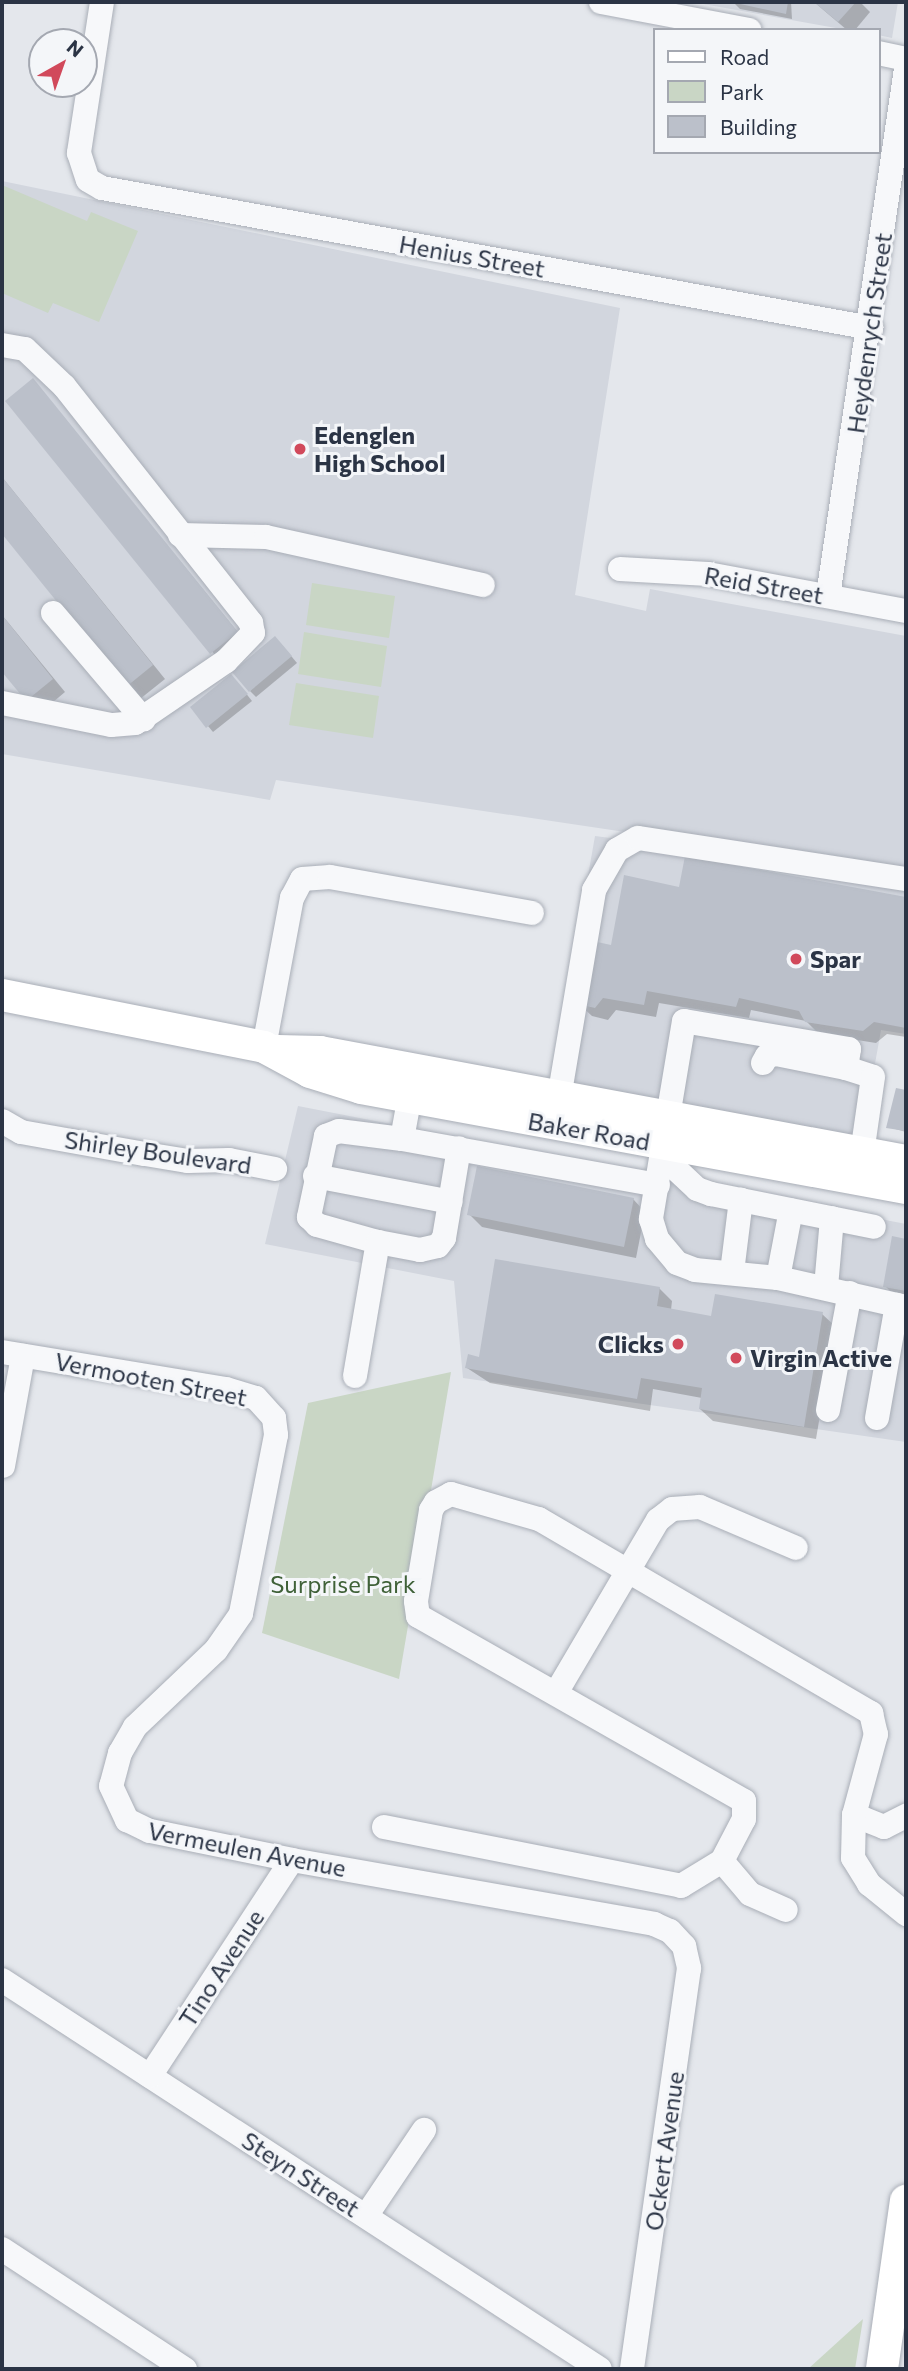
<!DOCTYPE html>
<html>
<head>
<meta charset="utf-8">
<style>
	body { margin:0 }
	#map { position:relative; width:908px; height:2371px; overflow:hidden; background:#e4e7ec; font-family:Commissioner,sans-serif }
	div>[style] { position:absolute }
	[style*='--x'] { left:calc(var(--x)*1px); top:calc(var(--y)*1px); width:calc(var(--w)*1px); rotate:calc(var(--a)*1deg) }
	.built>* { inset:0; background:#d2d6de }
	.green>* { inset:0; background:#c9d6c5 }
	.shadow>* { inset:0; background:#0003 }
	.building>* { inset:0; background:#bbc0ca }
	.roads { filter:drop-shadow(0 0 2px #a9aeb7) drop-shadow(0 0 2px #a9aeb7) }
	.minor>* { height:24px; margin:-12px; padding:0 12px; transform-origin:12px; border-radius:12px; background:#f7f8fa }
	.major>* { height:32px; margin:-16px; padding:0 16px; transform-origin:16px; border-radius:16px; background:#fff }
	.dots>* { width:19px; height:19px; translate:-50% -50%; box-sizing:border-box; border:4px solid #f4f6f9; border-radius:50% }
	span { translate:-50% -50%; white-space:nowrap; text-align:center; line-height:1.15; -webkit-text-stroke:6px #f4f6f9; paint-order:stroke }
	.street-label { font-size:24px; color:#2b3445 }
	.poi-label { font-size:24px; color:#2b3445; font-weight:700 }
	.left { translate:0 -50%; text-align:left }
	.right { translate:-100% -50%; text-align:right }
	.park-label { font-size:24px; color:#3f6138 }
	.frame { position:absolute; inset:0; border:4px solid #2b3445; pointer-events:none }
	.legend { position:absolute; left:653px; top:28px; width:228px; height:126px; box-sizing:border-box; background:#f4f6f9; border:2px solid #a4a8b1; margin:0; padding:9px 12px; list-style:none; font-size:21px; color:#2b3445 }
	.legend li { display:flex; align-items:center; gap:14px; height:35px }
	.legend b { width:35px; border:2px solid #a4a8b1 }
	.north { position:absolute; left:28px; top:28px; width:70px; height:70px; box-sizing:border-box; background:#f4f6f9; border:2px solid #a4a8b1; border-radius:50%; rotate:40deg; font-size:19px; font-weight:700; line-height:28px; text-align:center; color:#2b3445 }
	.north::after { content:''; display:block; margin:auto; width:24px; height:32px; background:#d1495b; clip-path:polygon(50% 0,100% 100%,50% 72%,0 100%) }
</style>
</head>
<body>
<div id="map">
	<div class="built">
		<div style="clip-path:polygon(692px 2px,898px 2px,892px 38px,878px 35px,878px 30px,847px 30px)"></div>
		<div style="clip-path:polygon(2px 181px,620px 308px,575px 595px,646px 611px,650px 589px,906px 636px,906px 874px,276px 780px,270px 800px,2px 754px)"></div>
		<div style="clip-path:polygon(595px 836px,906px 876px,906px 1034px,881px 1030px,862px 1137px,552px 1080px)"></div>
		<div style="clip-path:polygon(298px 1106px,906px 1224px,906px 1442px,463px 1378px,454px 1281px,265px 1244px)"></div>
	</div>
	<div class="green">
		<div style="clip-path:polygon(2px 185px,87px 221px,91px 212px,138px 231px,99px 322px,53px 303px,48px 313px,2px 293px)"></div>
		<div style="clip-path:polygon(312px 583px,395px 596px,389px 638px,306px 625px)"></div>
		<div style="clip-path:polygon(304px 632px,387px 646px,381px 687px,298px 674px)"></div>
		<div style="clip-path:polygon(296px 683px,379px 696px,373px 738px,289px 725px)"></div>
		<div style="clip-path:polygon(451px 1372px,399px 1679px,262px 1633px,308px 1403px)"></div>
		<div style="clip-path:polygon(863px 2319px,855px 2369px,808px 2369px)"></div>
	</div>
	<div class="shadow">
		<div style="clip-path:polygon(791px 2px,792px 19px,740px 9px,734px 3px)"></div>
		<div style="clip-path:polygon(814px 2px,860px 2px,870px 12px,855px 30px,847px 30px)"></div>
		<div style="clip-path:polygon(33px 381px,249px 646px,224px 666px,8px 401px)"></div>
		<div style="clip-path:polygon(2px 477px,165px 679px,140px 699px,2px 531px)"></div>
		<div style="clip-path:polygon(2px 615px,65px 692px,40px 713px,2px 669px)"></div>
		<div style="clip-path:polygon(281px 644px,297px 663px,256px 697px,250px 691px)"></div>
		<div style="clip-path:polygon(237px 682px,252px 701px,213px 732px,208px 726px)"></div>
		<div style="clip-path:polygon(687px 858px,906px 899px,906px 1037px,887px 1034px,876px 1043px,819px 1034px,806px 1021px,751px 1010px,749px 1018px,659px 1003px,656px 1017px,616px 1010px,608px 1020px,592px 1016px,579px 1004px,612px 947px,680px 889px)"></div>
		<div style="clip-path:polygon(897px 1090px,906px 1092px,906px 1132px,888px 1127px)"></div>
		<div style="clip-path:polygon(633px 1199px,645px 1212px,636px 1258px,482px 1227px,469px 1214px)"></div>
		<div style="clip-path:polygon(893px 1238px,906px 1241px,906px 1301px,898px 1299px,885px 1286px)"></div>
		<div style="clip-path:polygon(659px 1288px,672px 1301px,671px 1310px,713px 1318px,822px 1314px,835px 1326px,816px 1439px,713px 1421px,700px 1409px,702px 1398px,653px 1389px,650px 1411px,490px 1383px,467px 1368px,479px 1359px)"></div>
	</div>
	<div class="building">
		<div style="clip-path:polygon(731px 2px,788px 2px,786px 14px)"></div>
		<div style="clip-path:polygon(814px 2px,856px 2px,838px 22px)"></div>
		<div style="clip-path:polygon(33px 378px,238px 632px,210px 654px,5px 401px)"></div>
		<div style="clip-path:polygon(2px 477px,153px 665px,126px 687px,2px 534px)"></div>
		<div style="clip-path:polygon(2px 615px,53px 679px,26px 701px,2px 672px)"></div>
		<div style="clip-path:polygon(275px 636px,292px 656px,249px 692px,232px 672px)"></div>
		<div style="clip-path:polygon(231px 674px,248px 694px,206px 728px,190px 707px)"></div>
		<div style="clip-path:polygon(685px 856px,906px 897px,906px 1028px,874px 1022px,863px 1031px,805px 1022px,799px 1011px,739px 998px,736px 1007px,647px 991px,644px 1005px,603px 998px,595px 1008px,577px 1004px,588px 940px,611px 945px,624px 875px,679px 887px)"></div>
		<div style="clip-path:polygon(896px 1088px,906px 1090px,906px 1131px,886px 1128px)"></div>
		<div style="clip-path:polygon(477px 1166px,634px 1198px,624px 1247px,467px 1215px)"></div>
		<div style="clip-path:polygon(892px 1236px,906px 1239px,906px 1291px,883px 1287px)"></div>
		<div style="clip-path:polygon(495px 1259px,660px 1287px,657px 1306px,711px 1316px,715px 1294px,823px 1312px,804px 1427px,699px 1409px,702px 1388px,641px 1378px,637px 1399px,465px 1368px,468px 1354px,479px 1357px)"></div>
	</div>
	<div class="roads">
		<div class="minor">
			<div style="--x:102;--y:2;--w:153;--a:98.7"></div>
			<div style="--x:79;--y:153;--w:28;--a:72"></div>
			<div style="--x:88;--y:180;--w:16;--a:30"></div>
			<div style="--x:102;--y:188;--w:782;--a:10.32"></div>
			<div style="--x:601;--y:2;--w:151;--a:10.7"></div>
			<div style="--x:878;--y:53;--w:29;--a:12"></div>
			<div style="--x:2;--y:345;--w:23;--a:10"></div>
			<div style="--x:25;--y:349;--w:54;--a:43.5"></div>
			<div style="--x:64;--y:386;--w:302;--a:51.7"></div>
			<div style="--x:251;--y:623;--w:10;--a:79"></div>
			<div style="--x:253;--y:633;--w:39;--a:134"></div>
			<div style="--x:226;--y:661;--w:110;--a:145.7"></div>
			<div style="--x:135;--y:723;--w:24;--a:175"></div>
			<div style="--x:111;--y:725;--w:111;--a:-168.6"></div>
			<div style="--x:180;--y:535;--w:86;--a:1.3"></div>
			<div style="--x:266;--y:537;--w:222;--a:12.5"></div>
			<div style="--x:620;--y:569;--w:88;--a:3.3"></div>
			<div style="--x:708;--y:574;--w:201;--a:10.6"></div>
			<div style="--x:828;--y:596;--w:533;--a:-81.58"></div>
			<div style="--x:53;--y:613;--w:140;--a:49.6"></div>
			<div style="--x:264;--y:1047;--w:152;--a:-79.4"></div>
			<div style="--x:292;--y:898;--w:21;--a:-62"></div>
			<div style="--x:302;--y:879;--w:28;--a:-4"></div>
			<div style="--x:330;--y:877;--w:205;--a:10.1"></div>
			<div style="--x:763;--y:1063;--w:8;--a:-60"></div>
			<div style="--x:767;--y:1056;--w:9;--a:-13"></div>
			<div style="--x:776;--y:1054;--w:71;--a:11.3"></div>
			<div style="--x:846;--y:1068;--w:19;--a:-81"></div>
			<div style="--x:849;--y:1049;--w:167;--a:-170.4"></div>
			<div style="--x:684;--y:1021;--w:201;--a:99.5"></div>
			<div style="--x:651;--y:1219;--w:21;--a:73"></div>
			<div style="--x:657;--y:1239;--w:31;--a:50"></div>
			<div style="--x:677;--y:1263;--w:19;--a:21"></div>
			<div style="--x:695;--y:1270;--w:83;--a:5.5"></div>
			<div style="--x:778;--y:1278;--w:131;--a:12.8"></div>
			<div style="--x:846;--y:1068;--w:28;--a:18"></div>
			<div style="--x:873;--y:1077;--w:77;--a:98.2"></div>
			<div style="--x:413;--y:1079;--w:61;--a:100.4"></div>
			<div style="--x:402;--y:1139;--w:64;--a:-172.8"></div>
			<div style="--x:339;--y:1131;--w:14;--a:159"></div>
			<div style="--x:326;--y:1136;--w:83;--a:101.9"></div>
			<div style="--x:309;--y:1217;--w:11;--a:45"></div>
			<div style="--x:317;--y:1225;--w:63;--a:15.6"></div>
			<div style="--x:378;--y:1242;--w:43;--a:10.8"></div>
			<div style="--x:420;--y:1250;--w:18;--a:-13"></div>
			<div style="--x:438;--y:1246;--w:10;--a:-53"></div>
			<div style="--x:444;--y:1238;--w:91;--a:-80.5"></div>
			<div style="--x:559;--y:1098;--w:211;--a:-80.4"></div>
			<div style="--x:594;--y:890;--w:46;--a:-60.1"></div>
			<div style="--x:617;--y:850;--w:24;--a:-30"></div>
			<div style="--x:638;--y:838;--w:271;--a:8.7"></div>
			<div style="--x:2;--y:1121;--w:22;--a:30"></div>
			<div style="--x:21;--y:1132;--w:126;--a:10.1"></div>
			<div style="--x:145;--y:1154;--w:44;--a:9.2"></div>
			<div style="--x:188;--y:1161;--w:41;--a:-1.4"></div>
			<div style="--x:229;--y:1160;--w:47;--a:11.1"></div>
			<div style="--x:402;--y:1139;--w:260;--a:10.2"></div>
			<div style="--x:664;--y:1158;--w:45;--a:43.2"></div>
			<div style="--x:697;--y:1189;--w:15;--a:20"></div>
			<div style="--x:711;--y:1194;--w:166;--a:11.4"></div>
			<div style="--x:315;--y:1176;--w:138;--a:10.8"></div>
			<div style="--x:732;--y:1272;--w:73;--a:-82.9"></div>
			<div style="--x:778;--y:1278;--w:69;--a:-79.2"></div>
			<div style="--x:826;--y:1287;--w:69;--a:-85"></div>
			<div style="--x:2;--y:1352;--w:227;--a:9.4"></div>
			<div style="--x:226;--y:1389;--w:31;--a:17"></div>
			<div style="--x:256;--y:1398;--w:27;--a:48"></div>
			<div style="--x:274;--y:1418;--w:17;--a:83"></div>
			<div style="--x:276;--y:1435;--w:182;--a:101.1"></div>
			<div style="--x:241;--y:1614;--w:44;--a:124.8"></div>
			<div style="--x:216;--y:1650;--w:112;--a:136.5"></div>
			<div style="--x:135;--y:1727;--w:30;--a:120"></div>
			<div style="--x:120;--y:1753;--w:34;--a:105"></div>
			<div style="--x:111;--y:1786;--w:38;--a:65"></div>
			<div style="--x:127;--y:1820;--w:25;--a:26"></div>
			<div style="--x:150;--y:1831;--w:145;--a:11.5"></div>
			<div style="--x:292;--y:1860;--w:368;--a:10"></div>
			<div style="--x:654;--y:1924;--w:17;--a:24"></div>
			<div style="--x:670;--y:1931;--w:21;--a:47"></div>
			<div style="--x:684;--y:1946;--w:23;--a:77"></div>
			<div style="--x:689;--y:1968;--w:405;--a:98.1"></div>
			<div style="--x:355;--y:1376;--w:136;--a:-80.3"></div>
			<div style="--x:828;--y:1410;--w:119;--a:-79.4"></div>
			<div style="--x:877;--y:1418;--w:115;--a:-80"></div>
			<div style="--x:3;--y:1466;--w:112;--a:-79.7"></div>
			<div style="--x:556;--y:1693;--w:201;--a:-59.5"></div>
			<div style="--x:658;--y:1520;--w:18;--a:-38"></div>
			<div style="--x:672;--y:1509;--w:28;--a:-4"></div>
			<div style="--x:700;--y:1507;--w:104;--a:23.1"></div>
			<div style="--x:854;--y:1815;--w:32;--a:22"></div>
			<div style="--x:884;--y:1827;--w:25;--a:-27"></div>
			<div style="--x:384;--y:1827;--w:303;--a:11.2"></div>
			<div style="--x:681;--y:1886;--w:48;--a:-31.4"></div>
			<div style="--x:722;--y:1861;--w:43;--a:49.7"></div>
			<div style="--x:750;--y:1894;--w:39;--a:24"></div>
			<div style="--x:722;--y:1861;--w:47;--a:-62.4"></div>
			<div style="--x:744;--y:1819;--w:18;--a:-90"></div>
			<div style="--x:744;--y:1801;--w:375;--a:-150.4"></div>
			<div style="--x:418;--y:1616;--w:15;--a:-98"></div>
			<div style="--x:416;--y:1601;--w:92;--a:-80.6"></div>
			<div style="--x:431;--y:1510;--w:9;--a:-58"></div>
			<div style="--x:436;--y:1502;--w:17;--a:-28"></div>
			<div style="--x:451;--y:1494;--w:91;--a:15.9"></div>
			<div style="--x:539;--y:1519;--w:385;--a:30.3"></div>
			<div style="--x:871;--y:1713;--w:22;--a:77"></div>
			<div style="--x:876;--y:1734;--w:84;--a:105.2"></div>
			<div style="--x:854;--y:1815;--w:43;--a:91.3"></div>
			<div style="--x:853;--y:1858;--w:31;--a:58"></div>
			<div style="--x:869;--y:1884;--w:48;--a:39"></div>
			<div style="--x:2;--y:1980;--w:713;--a:33.04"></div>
			<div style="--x:150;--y:2076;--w:258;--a:-56.7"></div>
			<div style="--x:366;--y:2216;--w:104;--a:-56"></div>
			<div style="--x:2;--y:2249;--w:219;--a:33.3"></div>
		</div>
		<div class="major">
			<div style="--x:2;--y:995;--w:267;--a:11.2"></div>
			<div style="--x:264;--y:1047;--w:52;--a:28.5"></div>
			<div style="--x:310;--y:1072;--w:53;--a:17.4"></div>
			<div style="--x:361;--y:1088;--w:554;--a:10.4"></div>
			<div style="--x:278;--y:1051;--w:42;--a:1.4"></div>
			<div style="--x:320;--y:1052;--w:596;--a:10.54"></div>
			<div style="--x:882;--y:2369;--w:170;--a:-81.9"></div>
		</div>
	</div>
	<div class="dots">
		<div style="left:300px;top:449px;background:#d1495b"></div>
		<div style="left:796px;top:959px;background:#d1495b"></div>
		<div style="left:678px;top:1344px;background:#d1495b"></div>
		<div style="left:736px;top:1358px;background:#d1495b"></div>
	</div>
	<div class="street-label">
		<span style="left:472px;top:256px;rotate:10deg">Henius Street</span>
		<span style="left:869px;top:333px;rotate:-82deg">Heydenrych Street</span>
		<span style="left:764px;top:585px;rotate:10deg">Reid Street</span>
		<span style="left:589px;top:1131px;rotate:10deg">Baker Road</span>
		<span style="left:158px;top:1152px;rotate:8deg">Shirley Boulevard</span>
		<span style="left:151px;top:1379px;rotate:11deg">Vermooten Street</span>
		<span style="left:247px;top:1849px;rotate:11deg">Vermeulen Avenue</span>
		<span style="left:221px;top:1968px;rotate:-57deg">Tino Avenue</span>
		<span style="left:664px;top:2151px;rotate:-82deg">Ockert Avenue</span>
		<span style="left:301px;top:2174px;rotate:33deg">Steyn Street</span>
	</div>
	<div class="poi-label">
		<span class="left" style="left:314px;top:449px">Edenglen<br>High School</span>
		<span class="left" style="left:810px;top:959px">Spar</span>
		<span class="right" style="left:664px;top:1344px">Clicks</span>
		<span class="left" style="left:750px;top:1358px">Virgin Active</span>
	</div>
	<div class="park-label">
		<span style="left:343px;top:1584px">Surprise Park</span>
	</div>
	<div class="frame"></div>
	<ul class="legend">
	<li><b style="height:9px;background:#fff"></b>Road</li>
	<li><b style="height:19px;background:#c9d6c5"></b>Park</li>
	<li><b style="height:19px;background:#bbc0ca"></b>Building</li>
	</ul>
	<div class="north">N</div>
</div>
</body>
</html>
